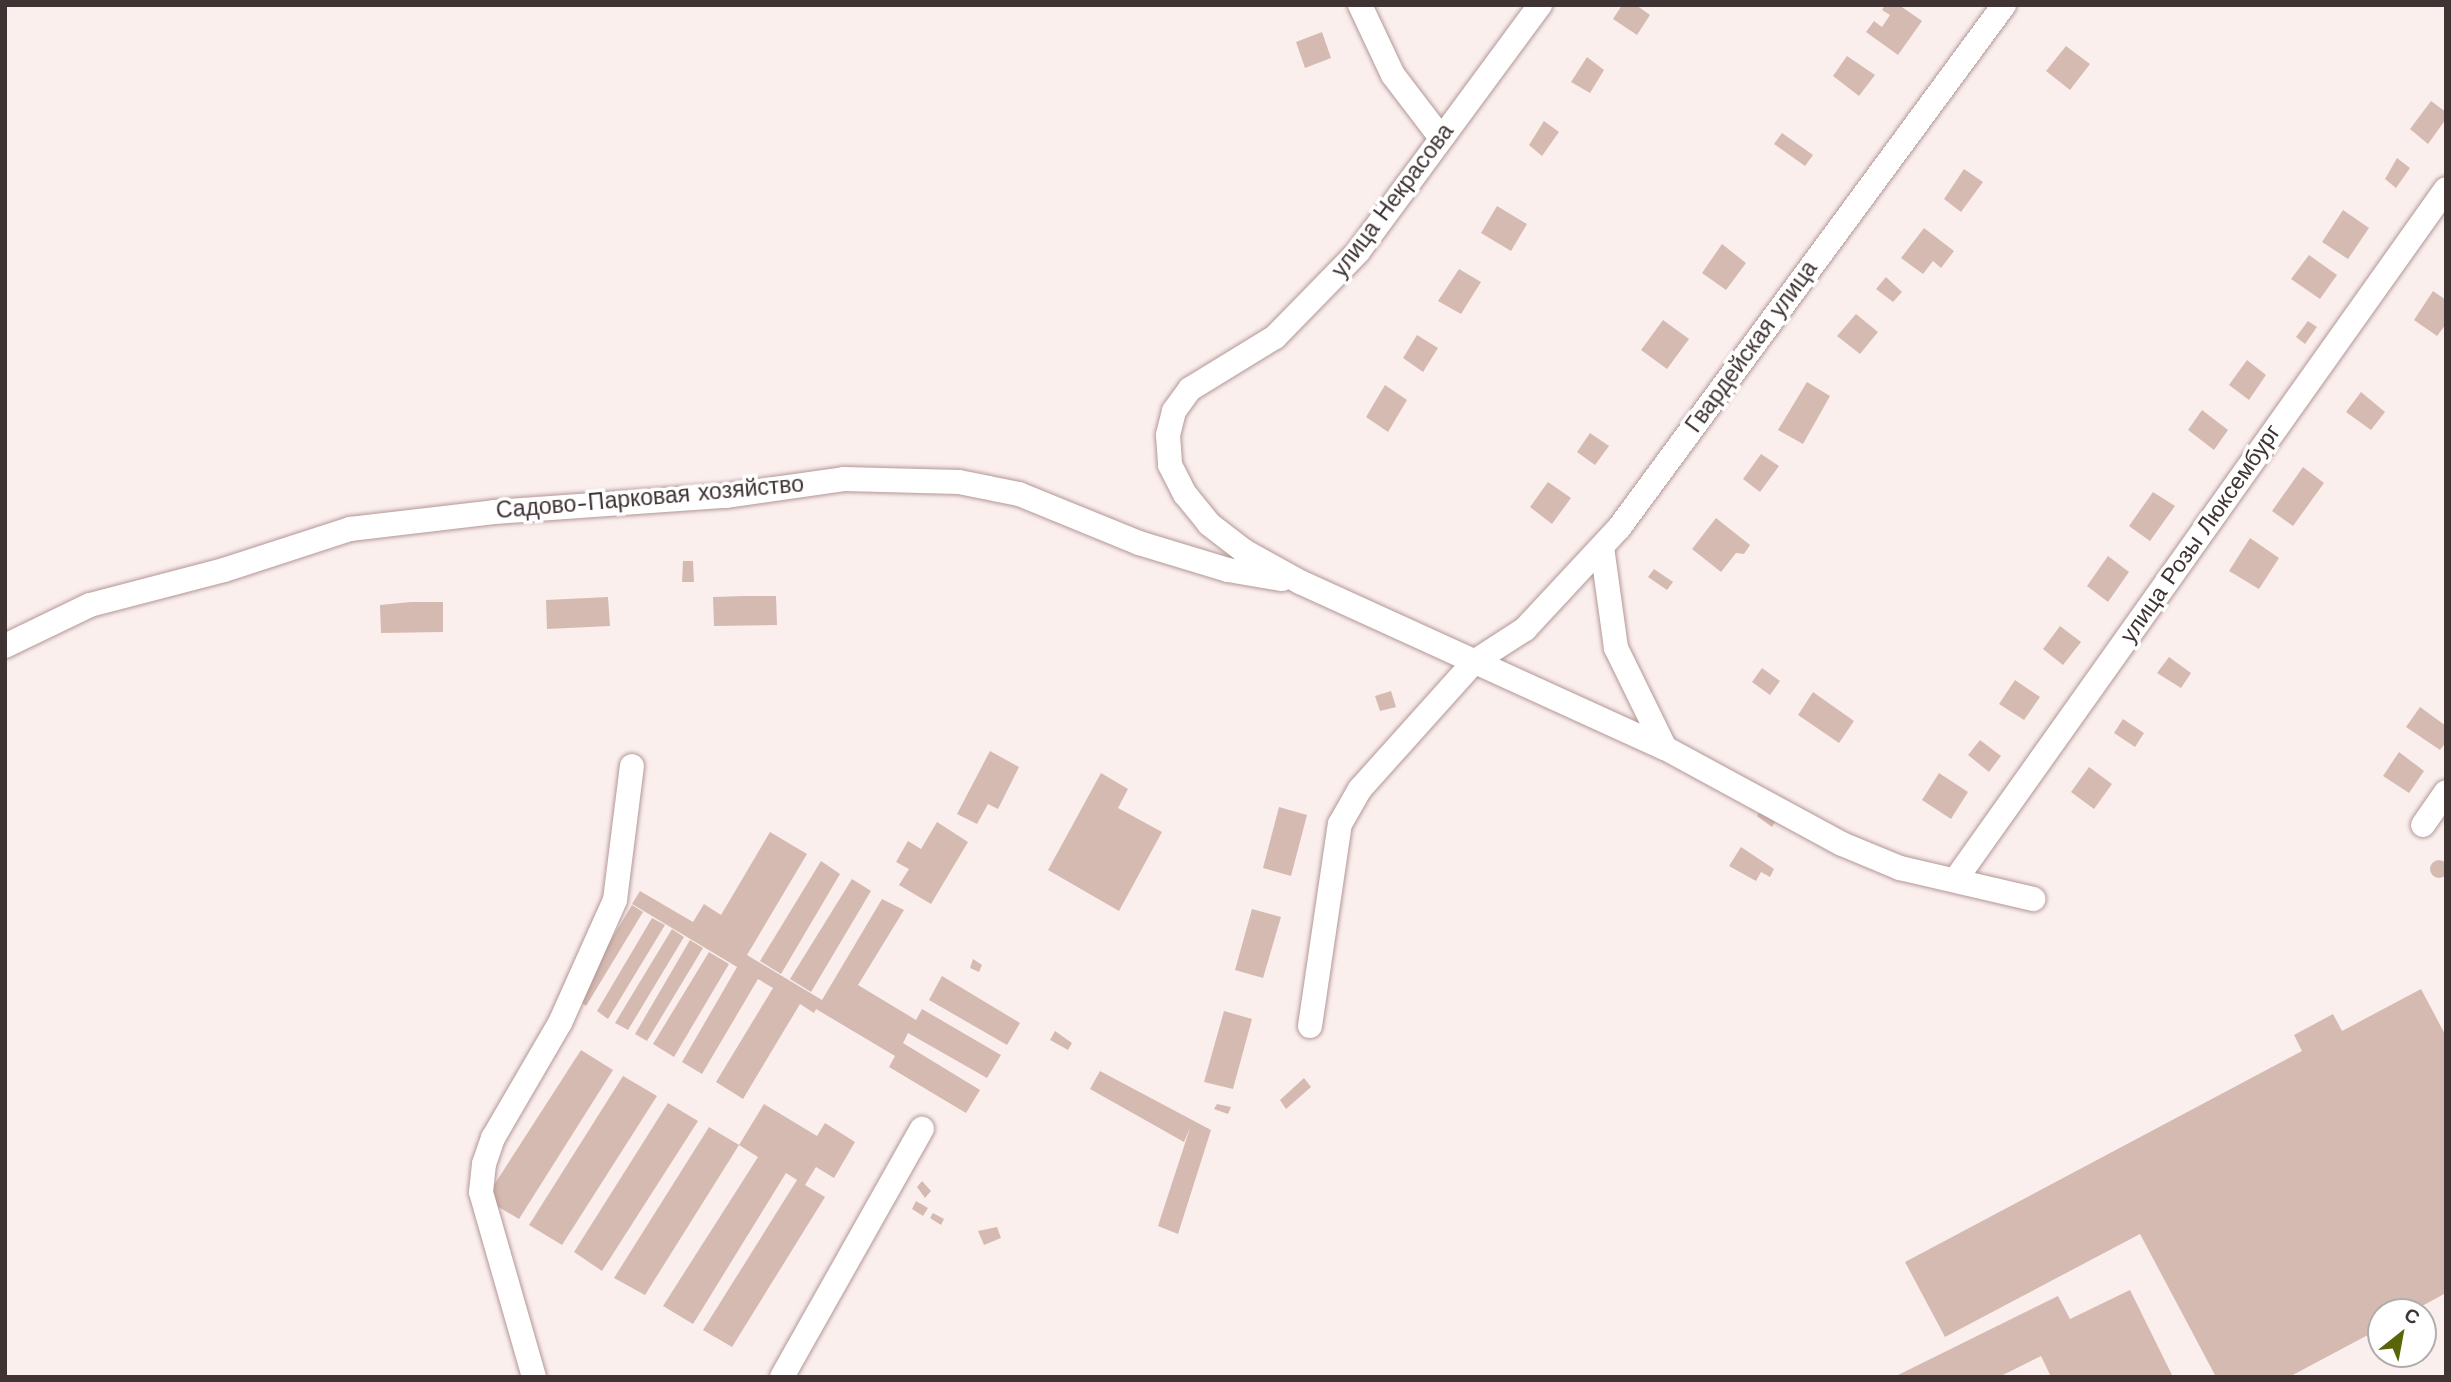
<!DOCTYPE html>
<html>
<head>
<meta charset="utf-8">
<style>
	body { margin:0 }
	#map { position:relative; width:2451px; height:1382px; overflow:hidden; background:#fbefee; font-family:"Work Sans",sans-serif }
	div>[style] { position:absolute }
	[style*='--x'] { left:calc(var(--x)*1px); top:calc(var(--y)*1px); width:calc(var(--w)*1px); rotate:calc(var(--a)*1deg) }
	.building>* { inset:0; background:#d5bab1 }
	.round { border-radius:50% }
	.roads { filter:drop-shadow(0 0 2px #b39796) drop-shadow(0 0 2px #b39796) }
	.minor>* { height:24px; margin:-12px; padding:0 12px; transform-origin:12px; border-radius:12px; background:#fff }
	span { translate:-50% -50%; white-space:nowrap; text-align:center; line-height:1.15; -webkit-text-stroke:7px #fff; paint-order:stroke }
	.street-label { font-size:23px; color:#3f3333 }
	.frame { position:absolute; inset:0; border:7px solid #3f3333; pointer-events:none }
	.north { position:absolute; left:2367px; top:1298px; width:70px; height:70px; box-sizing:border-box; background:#fff; border:2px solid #b2adad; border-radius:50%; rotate:31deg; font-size:19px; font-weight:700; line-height:28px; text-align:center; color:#3f3333 }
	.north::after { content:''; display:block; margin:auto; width:24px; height:32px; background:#596508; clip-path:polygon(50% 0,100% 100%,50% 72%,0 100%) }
</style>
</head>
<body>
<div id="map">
	<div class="building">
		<div style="clip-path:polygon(1622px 5px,1636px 5px,1650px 15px,1637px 35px,1613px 19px)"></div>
		<div style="clip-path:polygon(1885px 5px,1899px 5px,1922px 21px,1898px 55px,1866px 32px,1874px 21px,1882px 27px,1890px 15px,1882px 10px)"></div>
		<div style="clip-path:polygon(1322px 32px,1331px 58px,1305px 68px,1296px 42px)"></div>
		<div style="clip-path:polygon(2066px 46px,2090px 64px,2070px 90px,2046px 71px)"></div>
		<div style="clip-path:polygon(1847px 56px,1875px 75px,1859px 96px,1833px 76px)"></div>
		<div style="clip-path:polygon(1587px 57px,1604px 70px,1590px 93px,1571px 82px)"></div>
		<div style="clip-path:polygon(2431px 101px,2446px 112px,2446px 119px,2428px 144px,2410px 129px)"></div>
		<div style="clip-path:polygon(1544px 121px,1559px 132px,1542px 156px,1529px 145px)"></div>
		<div style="clip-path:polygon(1782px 133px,1813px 155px,1805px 166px,1774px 144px)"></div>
		<div style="clip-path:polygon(2397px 158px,2410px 168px,2396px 188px,2385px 179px)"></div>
		<div style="clip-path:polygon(1964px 169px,1983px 182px,1961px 212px,1944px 199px)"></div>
		<div style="clip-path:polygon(1497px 206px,1527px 224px,1511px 251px,1481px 233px)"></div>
		<div style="clip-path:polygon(2343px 210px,2369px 228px,2348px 259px,2322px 242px)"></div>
		<div style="clip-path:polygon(1924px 228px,1954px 251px,1941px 268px,1933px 261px,1923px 274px,1901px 258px)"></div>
		<div style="clip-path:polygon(1722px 244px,1746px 263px,1726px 290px,1702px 273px)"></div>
		<div style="clip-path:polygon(2309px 255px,2337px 275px,2320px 299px,2291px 279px)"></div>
		<div style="clip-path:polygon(1459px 269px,1481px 282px,1461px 314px,1438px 301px)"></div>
		<div style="clip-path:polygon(1886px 277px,1902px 292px,1893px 302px,1876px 289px)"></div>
		<div style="clip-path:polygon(2433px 291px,2446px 300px,2446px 324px,2437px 336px,2414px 320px)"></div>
		<div style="clip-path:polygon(1856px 314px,1878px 332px,1860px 354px,1837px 336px)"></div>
		<div style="clip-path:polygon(1663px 320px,1689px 339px,1667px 369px,1641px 350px)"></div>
		<div style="clip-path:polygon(2308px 321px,2317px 327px,2305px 344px,2296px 337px)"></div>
		<div style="clip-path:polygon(1417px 335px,1438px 348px,1423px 372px,1403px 358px)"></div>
		<div style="clip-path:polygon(2247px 360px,2266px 375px,2249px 400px,2229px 385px)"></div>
		<div style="clip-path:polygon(1807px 382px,1830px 396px,1803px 444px,1778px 430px)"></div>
		<div style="clip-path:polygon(1385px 385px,1407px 400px,1388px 432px,1366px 417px)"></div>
		<div style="clip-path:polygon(2361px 392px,2385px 412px,2371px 430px,2346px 412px)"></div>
		<div style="clip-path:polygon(2202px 410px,2228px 430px,2214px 450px,2188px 430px)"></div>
		<div style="clip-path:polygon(1590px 433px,1609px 446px,1595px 465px,1577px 452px)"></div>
		<div style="clip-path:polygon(1761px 454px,1779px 466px,1760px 492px,1743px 479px)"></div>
		<div style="clip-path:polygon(2303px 467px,2324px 483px,2293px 526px,2272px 511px)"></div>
		<div style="clip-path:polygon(1548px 482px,1571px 498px,1552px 524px,1530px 507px)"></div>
		<div style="clip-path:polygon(2153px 492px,2175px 506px,2150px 541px,2129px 526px)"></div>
		<div style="clip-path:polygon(1716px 518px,1750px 545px,1744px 554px,1736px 553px,1721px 572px,1692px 549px)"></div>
		<div style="clip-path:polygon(2250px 538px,2279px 558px,2259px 589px,2229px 571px)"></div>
		<div style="clip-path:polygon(2108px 556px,2129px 572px,2108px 602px,2087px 586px)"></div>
		<div style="clip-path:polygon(683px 561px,693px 561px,694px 582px,682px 582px)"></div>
		<div style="clip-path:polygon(1654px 569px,1673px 582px,1667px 590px,1648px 577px)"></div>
		<div style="clip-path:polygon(744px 596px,776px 596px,777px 625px,714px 626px,713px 597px)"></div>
		<div style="clip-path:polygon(608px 597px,610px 626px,547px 629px,546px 600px)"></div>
		<div style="clip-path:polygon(411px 602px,443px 602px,443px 632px,381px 633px,380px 605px)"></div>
		<div style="clip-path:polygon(2060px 626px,2081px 642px,2063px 665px,2043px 649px)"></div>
		<div style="clip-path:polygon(2169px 657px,2191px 673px,2181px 688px,2157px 673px)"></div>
		<div style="clip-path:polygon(1762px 668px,1780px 681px,1770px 695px,1752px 682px)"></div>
		<div style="clip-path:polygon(2015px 680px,2040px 697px,2024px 720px,1999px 704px)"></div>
		<div style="clip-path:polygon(1391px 691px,1396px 707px,1380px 711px,1375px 696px)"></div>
		<div style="clip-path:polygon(1813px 692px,1854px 721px,1839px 743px,1798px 715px)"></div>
		<div style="clip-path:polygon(2420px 707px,2446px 726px,2446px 742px,2440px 750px,2406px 727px)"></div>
		<div style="clip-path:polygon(2123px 719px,2144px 733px,2135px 747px,2114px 733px)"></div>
		<div style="clip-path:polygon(1980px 740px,2001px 756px,1989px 772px,1968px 755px)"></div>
		<div style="clip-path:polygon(990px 751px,1019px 767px,998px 809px,988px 804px,977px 824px,957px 814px)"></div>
		<div style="clip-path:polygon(2399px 752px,2424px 771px,2409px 793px,2383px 776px)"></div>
		<div style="clip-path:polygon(2089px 767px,2112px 784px,2094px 809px,2071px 792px)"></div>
		<div style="clip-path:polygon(1101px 773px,1128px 789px,1118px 808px,1162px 832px,1119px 911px,1048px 870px)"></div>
		<div style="clip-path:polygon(1939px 773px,1968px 792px,1951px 819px,1922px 800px)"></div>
		<div style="clip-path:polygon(1279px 807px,1307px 815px,1291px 876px,1263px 868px)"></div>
		<div style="clip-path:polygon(1762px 807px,1778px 818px,1772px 827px,1757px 816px)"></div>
		<div style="clip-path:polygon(937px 822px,968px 842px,931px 904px,899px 885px,909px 869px,896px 862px,908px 841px,921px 849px)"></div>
		<div style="clip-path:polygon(770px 832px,807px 854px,747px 955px,822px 1000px,882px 899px,904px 910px,858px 985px,916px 1020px,922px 1009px,1001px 1055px,987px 1078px,908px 1033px,903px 1043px,980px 1090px,966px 1113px,889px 1067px,895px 1056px,816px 1009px,814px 1013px,800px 1004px,743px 1099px,716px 1082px,773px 988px,758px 979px,702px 1074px,682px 1062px,737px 967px,632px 904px,640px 891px,693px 922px,704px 904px,721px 915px)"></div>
		<div style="clip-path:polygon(1741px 847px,1774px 869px,1770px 877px,1761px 872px,1756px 881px,1729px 866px)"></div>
		<div class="round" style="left:2430px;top:860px;width:18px;height:18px"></div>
		<div style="clip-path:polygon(821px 861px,840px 874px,781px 974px,760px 961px)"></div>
		<div style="clip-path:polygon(852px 879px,871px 891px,811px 992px,790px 979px)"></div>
		<div style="clip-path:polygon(632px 905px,643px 912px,586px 1006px,576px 998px)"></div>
		<div style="clip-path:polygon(1252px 909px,1281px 917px,1263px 978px,1235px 970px)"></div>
		<div style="clip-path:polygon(652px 918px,665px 925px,608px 1019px,597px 1011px)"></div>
		<div style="clip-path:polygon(672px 929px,684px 937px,628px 1030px,615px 1023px)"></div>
		<div style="clip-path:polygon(690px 940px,703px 948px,647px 1041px,635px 1034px)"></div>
		<div style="clip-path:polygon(709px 952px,729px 964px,674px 1057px,653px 1044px)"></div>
		<div style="clip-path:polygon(973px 959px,982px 965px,979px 972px,970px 968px)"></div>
		<div style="clip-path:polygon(942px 976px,1020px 1023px,1007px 1045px,929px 1000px)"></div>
		<div style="clip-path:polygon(2421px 989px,2446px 1036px,2446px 1293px,2411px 1312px,2381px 1312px,2381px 1328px,2289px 1377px,2216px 1377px,2140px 1234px,1945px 1337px,1905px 1262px,2302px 1051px,2294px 1035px,2333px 1014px,2342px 1031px)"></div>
		<div style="clip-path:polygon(1224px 1011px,1252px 1019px,1233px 1089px,1204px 1082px)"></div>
		<div style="clip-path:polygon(1055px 1031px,1072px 1043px,1068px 1050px,1050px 1040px)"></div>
		<div style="clip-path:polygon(581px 1050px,613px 1070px,519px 1219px,485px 1199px)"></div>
		<div style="clip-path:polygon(1100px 1071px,1211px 1130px,1178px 1234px,1158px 1226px,1190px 1128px,1184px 1142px,1090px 1089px)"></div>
		<div style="clip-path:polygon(623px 1076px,657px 1096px,562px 1245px,529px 1225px)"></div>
		<div style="clip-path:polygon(1304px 1078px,1311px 1087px,1286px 1109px,1280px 1100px)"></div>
		<div style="clip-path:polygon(668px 1103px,698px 1121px,602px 1271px,574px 1252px)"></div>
		<div style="clip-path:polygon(764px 1104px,817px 1136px,825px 1123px,855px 1142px,834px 1178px,816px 1167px,805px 1185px,825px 1197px,732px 1347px,703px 1330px,797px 1180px,786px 1173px,693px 1324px,663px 1306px,758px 1157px,739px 1145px)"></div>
		<div style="clip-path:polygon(1217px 1104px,1231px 1107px,1228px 1114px,1214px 1109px)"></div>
		<div style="clip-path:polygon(709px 1127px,739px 1145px,645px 1295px,614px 1278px)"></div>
		<div style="clip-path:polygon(922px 1181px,931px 1191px,925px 1198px,917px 1187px)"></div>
		<div style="clip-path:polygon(916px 1201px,928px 1208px,923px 1216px,912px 1209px)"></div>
		<div style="clip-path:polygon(933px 1213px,944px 1219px,941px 1225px,930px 1218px)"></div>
		<div style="clip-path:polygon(997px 1227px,1001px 1238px,984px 1245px,978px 1231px)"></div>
		<div style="clip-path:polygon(2130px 1290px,2173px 1377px,2051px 1377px,2041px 1356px,1999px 1377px,1894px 1377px,2058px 1296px,2070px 1319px)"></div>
	</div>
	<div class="roads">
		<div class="minor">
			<div style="--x:1360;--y:5;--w:77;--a:64.8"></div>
			<div style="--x:1393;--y:75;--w:79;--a:52.7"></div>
			<div style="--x:1540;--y:5;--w:307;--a:126.4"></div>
			<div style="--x:1358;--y:252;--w:119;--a:134.3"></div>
			<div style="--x:1275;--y:337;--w:100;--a:148.5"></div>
			<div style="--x:1190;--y:389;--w:27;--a:126"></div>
			<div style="--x:1174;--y:411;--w:25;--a:104"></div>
			<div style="--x:1168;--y:435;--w:30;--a:86"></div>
			<div style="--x:1170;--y:465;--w:33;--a:63"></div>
			<div style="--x:1185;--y:494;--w:38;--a:51"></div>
			<div style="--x:1209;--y:524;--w:44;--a:37.6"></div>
			<div style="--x:1244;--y:551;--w:64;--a:29"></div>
			<div style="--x:1300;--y:582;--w:401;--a:24.5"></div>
			<div style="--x:1665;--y:748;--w:201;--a:28.5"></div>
			<div style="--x:1842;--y:844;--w:63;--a:22.5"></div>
			<div style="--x:1900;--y:868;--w:137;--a:13.1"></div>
			<div style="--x:1602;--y:547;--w:102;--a:82.1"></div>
			<div style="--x:1616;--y:648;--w:111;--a:63.9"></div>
			<div style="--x:5;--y:646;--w:94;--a:-25.8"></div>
			<div style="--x:90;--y:605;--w:138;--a:-14.6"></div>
			<div style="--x:224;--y:570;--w:133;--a:-18"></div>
			<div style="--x:350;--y:529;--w:145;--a:-6.7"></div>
			<div style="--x:494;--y:512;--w:232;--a:-4"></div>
			<div style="--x:725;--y:496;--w:120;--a:-8.1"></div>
			<div style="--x:844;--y:479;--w:115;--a:1.5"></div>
			<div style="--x:959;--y:482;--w:61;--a:11.3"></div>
			<div style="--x:1019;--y:494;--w:130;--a:22.2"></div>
			<div style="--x:1139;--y:543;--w:93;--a:16.9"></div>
			<div style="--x:1228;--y:570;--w:55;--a:9.5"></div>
			<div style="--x:2423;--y:825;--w:40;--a:-55.1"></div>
			<div style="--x:1956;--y:879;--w:846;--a:-54.62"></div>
			<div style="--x:1310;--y:1026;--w:204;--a:-81.6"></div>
			<div style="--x:1340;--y:824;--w:40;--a:-60.3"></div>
			<div style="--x:1360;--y:789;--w:171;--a:-48.1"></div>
			<div style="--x:1474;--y:662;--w:61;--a:-32.9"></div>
			<div style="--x:1525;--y:629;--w:138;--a:-47.1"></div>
			<div style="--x:1619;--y:528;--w:649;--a:-53.64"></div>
			<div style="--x:534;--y:1377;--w:192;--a:-106"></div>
			<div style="--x:481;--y:1192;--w:28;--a:-84"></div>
			<div style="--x:484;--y:1164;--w:28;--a:-71"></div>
			<div style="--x:493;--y:1138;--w:133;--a:-59.8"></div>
			<div style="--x:560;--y:1023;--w:135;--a:-65.9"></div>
			<div style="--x:615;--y:900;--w:135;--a:-82.8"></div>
			<div style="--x:782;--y:1377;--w:285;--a:-60.6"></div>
		</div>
	</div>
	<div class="street-label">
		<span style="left:1393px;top:201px;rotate:-53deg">улица Некрасова</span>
		<span style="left:1752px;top:347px;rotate:-54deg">Гвардейская улица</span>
		<span style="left:650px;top:498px;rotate:-5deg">Садово-Парковая хозяйство</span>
		<span style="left:2201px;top:534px;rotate:-55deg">улица Розы Люксембург</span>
	</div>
	<div class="frame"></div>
	<div class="north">С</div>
</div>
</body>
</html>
